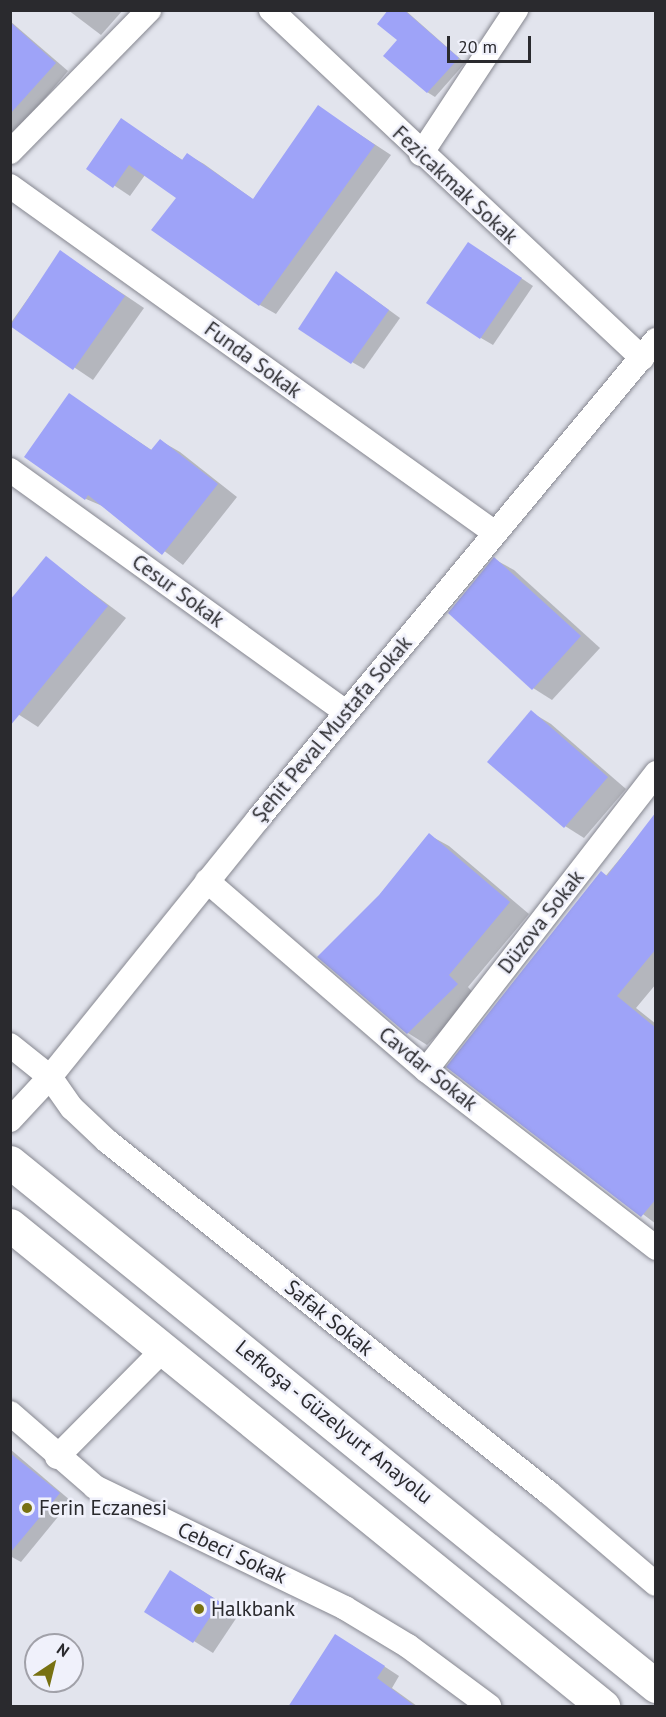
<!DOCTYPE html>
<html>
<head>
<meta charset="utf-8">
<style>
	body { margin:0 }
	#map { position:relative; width:666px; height:1717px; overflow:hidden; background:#e2e4ed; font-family:"PT Sans",sans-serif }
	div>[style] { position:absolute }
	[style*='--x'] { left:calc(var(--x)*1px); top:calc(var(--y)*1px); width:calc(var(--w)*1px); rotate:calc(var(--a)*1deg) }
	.shadow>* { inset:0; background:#0003 }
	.building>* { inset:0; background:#9ea3f8 }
	.roads { filter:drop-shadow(0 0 2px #868790) drop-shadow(0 0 2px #868790) }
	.street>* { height:24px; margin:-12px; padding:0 12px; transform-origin:12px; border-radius:12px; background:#fff }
	.highway>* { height:33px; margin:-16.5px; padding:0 16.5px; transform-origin:16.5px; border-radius:16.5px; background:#fff }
	.dots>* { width:16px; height:16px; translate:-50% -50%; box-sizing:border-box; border:3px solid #f0f1fb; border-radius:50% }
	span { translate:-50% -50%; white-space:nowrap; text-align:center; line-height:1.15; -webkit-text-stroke:5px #f0f1fb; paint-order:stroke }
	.street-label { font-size:21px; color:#2a2a2e }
	.poi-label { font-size:21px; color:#2a2a2e }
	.left { translate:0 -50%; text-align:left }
	.frame { position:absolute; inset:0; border:12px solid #2a2a2e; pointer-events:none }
	.north { position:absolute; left:24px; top:1633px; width:60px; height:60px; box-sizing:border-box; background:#f0f1fb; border:2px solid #a1a1a9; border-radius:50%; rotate:35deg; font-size:16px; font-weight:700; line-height:24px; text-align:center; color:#2a2a2e }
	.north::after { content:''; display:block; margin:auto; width:21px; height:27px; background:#787112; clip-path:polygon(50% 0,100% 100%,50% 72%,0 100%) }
	.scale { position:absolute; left:447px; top:36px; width:84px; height:27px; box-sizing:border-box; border:3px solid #2a2a2e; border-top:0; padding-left:8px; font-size:18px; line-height:21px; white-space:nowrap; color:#2a2a2e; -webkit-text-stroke:4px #f0f1fb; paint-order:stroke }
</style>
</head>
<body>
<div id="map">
	<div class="shadow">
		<div style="clip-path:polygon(68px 10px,123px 10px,101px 35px)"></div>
		<div style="clip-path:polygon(390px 10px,405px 10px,465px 63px,435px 97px,427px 92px)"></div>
		<div style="clip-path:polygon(10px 21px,68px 71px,10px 140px)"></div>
		<div style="clip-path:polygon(318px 107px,391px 155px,276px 314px,260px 305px,178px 198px,145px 175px,130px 196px,88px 168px,122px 120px,184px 161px,188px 155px,204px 164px,254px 200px)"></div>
		<div style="clip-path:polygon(481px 251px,533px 286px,493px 345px,481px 338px)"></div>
		<div style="clip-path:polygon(61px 252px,144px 308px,93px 380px,10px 324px)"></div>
		<div style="clip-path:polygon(349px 281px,400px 318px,364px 369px,352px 362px)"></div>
		<div style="clip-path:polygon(69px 395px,153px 451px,161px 441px,180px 452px,237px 497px,183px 565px,107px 508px,86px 499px,26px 457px)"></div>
		<div style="clip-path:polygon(46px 558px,126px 618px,38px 727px,10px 709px)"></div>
		<div style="clip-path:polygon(494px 559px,514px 570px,600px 648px,552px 700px,533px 688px)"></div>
		<div style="clip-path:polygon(531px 712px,551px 724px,626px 789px,584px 838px,565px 826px)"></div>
		<div style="clip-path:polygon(656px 815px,656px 984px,636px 1008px,656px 1024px,656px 1224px,448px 1067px)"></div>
		<div style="clip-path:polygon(429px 835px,449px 846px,529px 914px,468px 987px,476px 996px,427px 1045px,408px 1033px,380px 896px)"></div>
		<div style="clip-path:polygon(10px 1449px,71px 1501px,21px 1562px,10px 1556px)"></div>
		<div style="clip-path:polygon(190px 1583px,239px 1614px,213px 1653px,146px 1611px)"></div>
		<div style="clip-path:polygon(350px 1644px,399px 1676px,392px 1688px,417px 1706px,297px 1706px)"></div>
	</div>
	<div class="building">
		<div style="clip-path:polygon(388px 10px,404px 10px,459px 58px,427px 93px,383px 56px,397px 40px,377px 24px)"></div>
		<div style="clip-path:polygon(10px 22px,56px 63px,10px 114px)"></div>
		<div style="clip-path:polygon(318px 105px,375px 145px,259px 306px,151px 230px,176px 198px,129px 165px,113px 188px,86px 169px,121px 118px,182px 160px,187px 153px,253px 199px)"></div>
		<div style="clip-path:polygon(468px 242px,522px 278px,480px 339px,426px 303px)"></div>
		<div style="clip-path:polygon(60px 250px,125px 296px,73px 370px,10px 326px)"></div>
		<div style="clip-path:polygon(336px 271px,389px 310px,351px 364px,298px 329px)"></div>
		<div style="clip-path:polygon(69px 393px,151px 450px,160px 439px,218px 484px,162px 555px,88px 495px,85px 500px,24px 457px)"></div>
		<div style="clip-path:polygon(46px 556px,108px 606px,10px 726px,10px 600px)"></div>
		<div style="clip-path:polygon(494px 557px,581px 636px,532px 690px,448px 613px)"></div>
		<div style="clip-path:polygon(531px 710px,608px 777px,564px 828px,487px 762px)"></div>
		<div style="clip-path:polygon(656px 812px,656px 949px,617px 996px,656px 1028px,656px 1199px,641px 1217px,446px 1067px,601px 871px,607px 876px)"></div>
		<div style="clip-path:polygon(429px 833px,510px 902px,449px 975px,458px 984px,407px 1034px,317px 957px,379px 895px)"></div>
		<div style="clip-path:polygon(10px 1453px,60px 1493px,10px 1553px)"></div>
		<div style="clip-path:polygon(170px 1570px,220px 1602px,193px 1643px,144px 1612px)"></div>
		<div style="clip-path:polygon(335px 1634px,385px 1666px,377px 1678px,416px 1707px,288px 1707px)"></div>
	</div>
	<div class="roads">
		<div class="street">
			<div style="--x:271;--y:10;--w:509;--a:43.17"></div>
			<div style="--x:10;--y:152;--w:199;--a:-45.6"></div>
			<div style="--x:421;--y:154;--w:173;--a:-56.6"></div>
			<div style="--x:10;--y:186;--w:596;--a:35.58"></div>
			<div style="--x:10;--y:470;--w:413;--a:35.8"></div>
			<div style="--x:207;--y:881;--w:289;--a:40.8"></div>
			<div style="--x:426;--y:1070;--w:291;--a:37.7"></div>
			<div style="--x:10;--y:1045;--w:51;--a:38.7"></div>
			<div style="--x:50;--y:1077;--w:38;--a:55"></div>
			<div style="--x:72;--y:1108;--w:48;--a:43.3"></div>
			<div style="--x:107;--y:1141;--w:565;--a:38.53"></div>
			<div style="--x:549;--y:1493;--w:140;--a:40.4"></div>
			<div style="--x:426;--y:1070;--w:376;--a:-52.2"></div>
			<div style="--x:10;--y:1120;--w:59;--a:-47.1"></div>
			<div style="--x:50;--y:1077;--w:331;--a:-51.1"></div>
			<div style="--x:258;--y:819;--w:623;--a:-50.28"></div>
			<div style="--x:10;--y:1413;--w:113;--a:41"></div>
			<div style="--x:95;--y:1487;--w:278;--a:25.8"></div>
			<div style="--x:345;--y:1608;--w:74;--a:31.1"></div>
			<div style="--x:408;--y:1646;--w:101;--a:36.5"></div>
			<div style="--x:57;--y:1457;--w:152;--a:-45.3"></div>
		</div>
		<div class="highway">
			<div style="--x:10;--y:1162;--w:832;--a:39.05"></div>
			<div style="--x:10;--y:1225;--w:764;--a:39.05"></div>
		</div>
	</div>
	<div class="dots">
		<div style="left:27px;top:1508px;background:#787112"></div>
		<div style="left:199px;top:1609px;background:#787112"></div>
	</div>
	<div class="street-label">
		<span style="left:455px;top:185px;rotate:43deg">Fezicakmak Sokak</span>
		<span style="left:253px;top:360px;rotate:36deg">Funda Sokak</span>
		<span style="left:178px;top:591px;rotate:36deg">Cesur Sokak</span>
		<span style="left:332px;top:729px;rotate:-50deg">Şehit Peval Mustafa Sokak</span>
		<span style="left:541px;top:922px;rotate:-52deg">Düzova Sokak</span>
		<span style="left:428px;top:1069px;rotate:39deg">Cavdar Sokak</span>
		<span style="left:329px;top:1318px;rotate:39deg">Safak Sokak</span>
		<span style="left:334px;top:1422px;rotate:39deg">Lefkoşa - Güzelyurt Anayolu</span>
		<span style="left:232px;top:1553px;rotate:25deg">Cebeci Sokak</span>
	</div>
	<div class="poi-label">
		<span class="left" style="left:39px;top:1508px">Ferin Eczanesi</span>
		<span class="left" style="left:211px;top:1609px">Halkbank</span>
	</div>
	<div class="frame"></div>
	<div class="north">N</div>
	<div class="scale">20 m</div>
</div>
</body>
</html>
